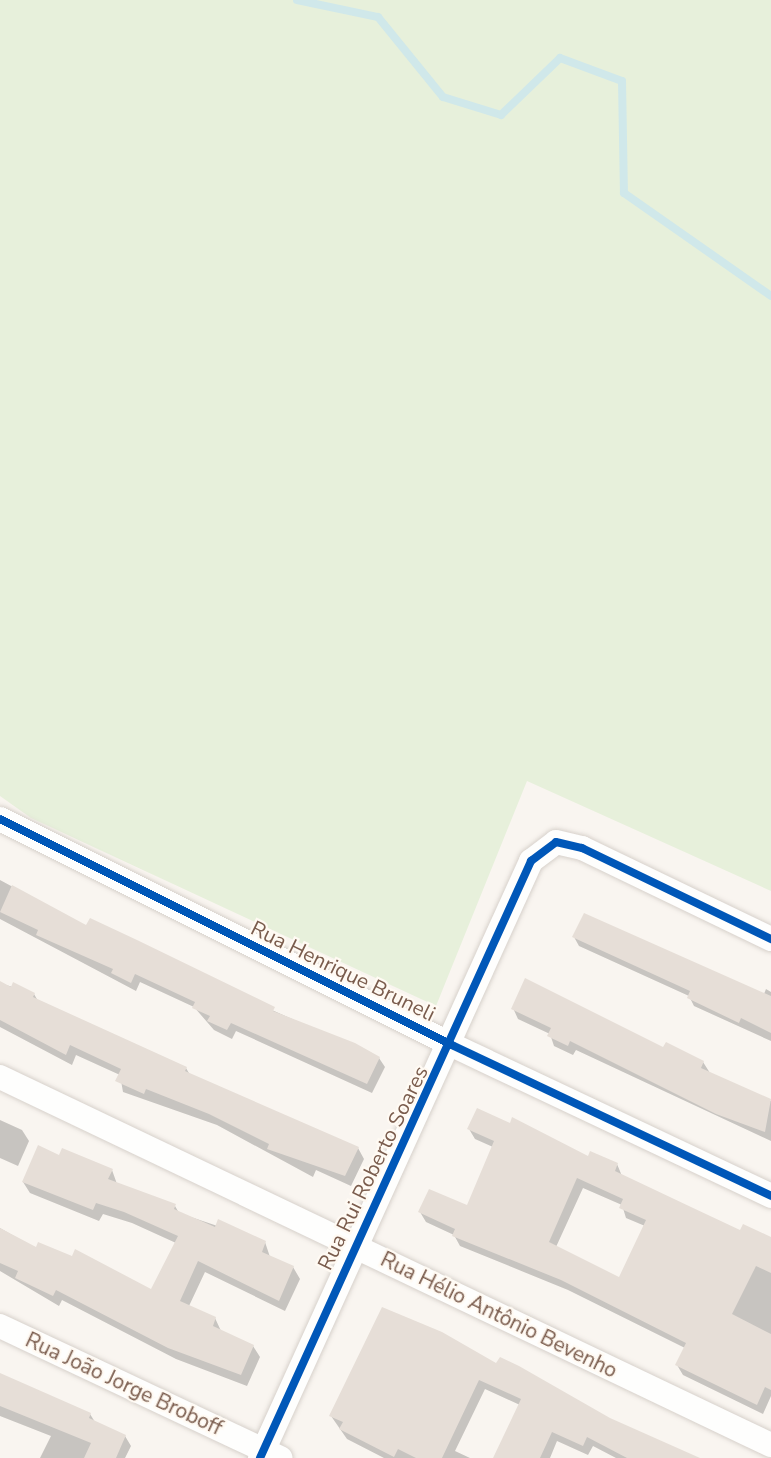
<!DOCTYPE html>
<html>
<head>
<meta charset="utf-8">
<style>
	body { margin:0 }
	#map { position:relative; width:771px; height:1458px; overflow:hidden; background:#f9f5f0; font-family:"Nunito Sans",sans-serif }
	div>[style] { position:absolute }
	[style*='--x'] { left:calc(var(--x)*1px); top:calc(var(--y)*1px); width:calc(var(--w)*1px); rotate:calc(var(--a)*1deg) }
	.green>* { inset:0; background:#e7f0db }
	.shadow>* { inset:0; background:#0003 }
	.stream>* { height:8px; margin:-4px; padding:0 4px; transform-origin:4px; border-radius:4px; background:#d0e8ea }
	.building>* { inset:0; background:#e6ded7 }
	.roads { filter:drop-shadow(0 0 2px #d7d1cb) drop-shadow(0 0 2px #d7d1cb) }
	.street>* { height:24px; margin:-12px; padding:0 12px; transform-origin:12px; border-radius:12px; background:#fefefd }
	.cycleway>* { height:8px; margin:-4px; padding:0 4px; transform-origin:4px; border-radius:4px; background:#0057b8 }
	span { translate:-50% -50%; white-space:nowrap; text-align:center; line-height:1.15; -webkit-text-stroke:4.5px #fffaf3; paint-order:stroke }
	.street-label { font-size:21px; color:#7a5c4d }
</style>
</head>
<body>
<div id="map">
	<div class="green">
		<div style="clip-path:polygon(0 0,771px 0,771px 891px,527px 781px,436px 1006px,31px 818px,0 796px)"></div>
	</div>
	<div class="shadow">
		<div style="clip-path:polygon(0 880px,87px 927px,379px 1058px,385px 1067px,372px 1093px,236px 1031px,232px 1039px,214px 1030px,194px 1007px,140px 982px,136px 991px,0 919px)"></div>
		<div style="clip-path:polygon(574px 937px,764px 994px,766px 989px,771px 992px,771px 1041px,694px 1006px,689px 996px,579px 946px)"></div>
		<div style="clip-path:polygon(0 983px,34px 994px,38px 1001px,186px 1068px,190px 1075px,358px 1148px,364px 1159px,351px 1186px,316px 1170px,313px 1177px,217px 1125px,123px 1092px,120px 1075px,76px 1055px,72px 1065px,0 1027px)"></div>
		<div style="clip-path:polygon(513px 1008px,703px 1062px,710px 1073px,771px 1101px,771px 1141px,576px 1050px,573px 1055px,554px 1046px,550px 1034px,518px 1019px)"></div>
		<div style="clip-path:polygon(0 1120px,22px 1130px,29px 1141px,18px 1166px,0 1158px)"></div>
		<div style="clip-path:polygon(evenodd,469px 1129px,617px 1164px,622px 1176px,741px 1232px,771px 1239px,771px 1396px,763px 1414px,683px 1375px,677px 1365px,685px 1348px,568px 1290px,460px 1246px,454px 1235px,426px 1222px,420px 1212px,468px 1207px,493px 1147px,475px 1139px,469px 1129px,583px 1188px,622px 1205px,626px 1218px,645px 1226px,619px 1279px,556px 1247px,583px 1188px)"></div>
		<div style="clip-path:polygon(60px 1157px,112px 1170px,117px 1184px,175px 1206px,179px 1213px,265px 1242px,270px 1257px,293px 1267px,300px 1279px,285px 1311px,205px 1272px,189px 1306px,215px 1318px,221px 1331px,253px 1346px,260px 1357px,247px 1386px,176px 1359px,62px 1300px,59px 1306px,0 1271px,0 1228px,36px 1249px,152px 1291px,176px 1243px,132px 1223px,103px 1214px,99px 1221px,30px 1193px,23px 1182px)"></div>
		<div style="clip-path:polygon(497px 1365px,609px 1419px,693px 1458px,616px 1458px,593px 1446px,588px 1455px,557px 1441px,550px 1458px,495px 1458px,520px 1405px,485px 1389px,455px 1451px,470px 1458px,384px 1458px,347px 1439px,331px 1416px)"></div>
		<div style="clip-path:polygon(0 1374px,90px 1414px,95px 1422px,125px 1436px,131px 1446px,125px 1458px,40px 1458px,51px 1436px,0 1416px)"></div>
	</div>
	<div class="stream">
		<div style="--x:297;--y:0;--w:83;--a:11.9"></div>
		<div style="--x:378;--y:17;--w:103;--a:50.9"></div>
		<div style="--x:443;--y:97;--w:61;--a:17.2"></div>
		<div style="--x:501;--y:115;--w:82;--a:-44"></div>
		<div style="--x:560;--y:58;--w:66;--a:20.4"></div>
		<div style="--x:622;--y:81;--w:112;--a:89"></div>
		<div style="--x:624;--y:193;--w:179;--a:35"></div>
	</div>
	<div class="building">
		<div style="clip-path:polygon(12px 885px,86px 925px,90px 918px,137px 940px,275px 1007px,273px 1011px,355px 1043px,380px 1057px,367px 1084px,231px 1023px,227px 1030px,207px 1021px,210px 1016px,192px 1008px,195px 1002px,135px 974px,131px 983px,111px 973px,113px 969px,36px 935px,38px 930px,0 912px)"></div>
		<div style="clip-path:polygon(584px 913px,771px 996px,771px 1033px,741px 1018px,739px 1023px,687px 998px,690px 991px,572px 937px)"></div>
		<div style="clip-path:polygon(525px 978px,663px 1047px,666px 1042px,704px 1061px,701px 1068px,771px 1099px,765px 1132px,716px 1114px,570px 1041px,568px 1046px,547px 1036px,551px 1028px,511px 1009px)"></div>
		<div style="clip-path:polygon(0 981px,11px 987px,13px 982px,35px 993px,33px 997px,187px 1067px,185px 1071px,359px 1147px,345px 1176px,267px 1149px,269px 1144px,209px 1114px,146px 1089px,144px 1094px,115px 1081px,121px 1069px,70px 1045px,66px 1055px,0 1020px)"></div>
		<div style="clip-path:polygon(evenodd,477px 1108px,510px 1123px,512px 1117px,588px 1156px,590px 1151px,618px 1163px,615px 1171px,691px 1207px,740px 1230px,743px 1224px,771px 1237px,771px 1273px,756px 1266px,732px 1314px,771px 1334px,771px 1390px,765px 1387px,757px 1405px,675px 1365px,686px 1343px,561px 1280px,452px 1236px,455px 1229px,418px 1212px,429px 1189px,467px 1205px,494px 1141px,467px 1129px,477px 1108px,577px 1178px,623px 1199px,619px 1208px,646px 1220px,619px 1277px,549px 1242px,577px 1178px)"></div>
		<div style="clip-path:polygon(38px 1145px,59px 1155px,62px 1148px,113px 1169px,108px 1179px,176px 1204px,174px 1209px,215px 1227px,218px 1219px,266px 1241px,262px 1252px,294px 1266px,279px 1301px,198px 1261px,180px 1301px,216px 1317px,213px 1326px,254px 1345px,241px 1375px,168px 1348px,56px 1290px,53px 1296px,15px 1278px,18px 1271px,0 1263px,0 1228px,36px 1247px,38px 1242px,72px 1256px,75px 1249px,151px 1289px,178px 1236px,124px 1212px,96px 1203px,93px 1210px,22px 1182px)"></div>
		<div style="clip-path:polygon(382px 1307px,442px 1332px,496px 1363px,500px 1357px,519px 1366px,610px 1418px,700px 1458px,627px 1458px,587px 1437px,583px 1446px,552px 1432px,540px 1458px,493px 1458px,521px 1399px,479px 1380px,442px 1458px,416px 1458px,398px 1449px,394px 1457px,339px 1429px,343px 1422px,329px 1416px)"></div>
		<div style="clip-path:polygon(0 1373px,91px 1413px,89px 1418px,126px 1435px,116px 1458px,84px 1458px,91px 1443px,0 1406px)"></div>
	</div>
	<div class="roads">
		<div class="street">
			<div style="--x:0;--y:819;--w:505;--a:26.57"></div>
			<div style="--x:452;--y:1045;--w:353;--a:25.3"></div>
			<div style="--x:0;--y:1077;--w:854;--a:25.52"></div>
			<div style="--x:0;--y:1326;--w:310;--a:25.2"></div>
			<div style="--x:260;--y:1458;--w:656;--a:-65.58"></div>
			<div style="--x:531;--y:861;--w:31;--a:-37"></div>
			<div style="--x:556;--y:842;--w:27;--a:13"></div>
			<div style="--x:582;--y:848;--w:210;--a:25.7"></div>
		</div>
	</div>
	<div class="cycleway">
		<div style="--x:0;--y:819;--w:505;--a:26.57"></div>
		<div style="--x:452;--y:1045;--w:353;--a:25.3"></div>
		<div style="--x:260;--y:1458;--w:656;--a:-65.58"></div>
		<div style="--x:531;--y:861;--w:31;--a:-37"></div>
		<div style="--x:556;--y:842;--w:27;--a:13"></div>
		<div style="--x:582;--y:848;--w:210;--a:25.7"></div>
	</div>
	<div class="street-label">
		<span style="left:343px;top:971px;rotate:26deg">Rua Henrique Bruneli</span>
		<span style="left:373px;top:1168px;rotate:-64deg">Rua Rui Roberto Soares</span>
		<span style="left:499px;top:1315px;rotate:26deg">Rua Hélio Antônio Bevenho</span>
		<span style="left:124px;top:1384px;rotate:25deg">Rua João Jorge Broboff</span>
	</div>
</div>
</body>
</html>
